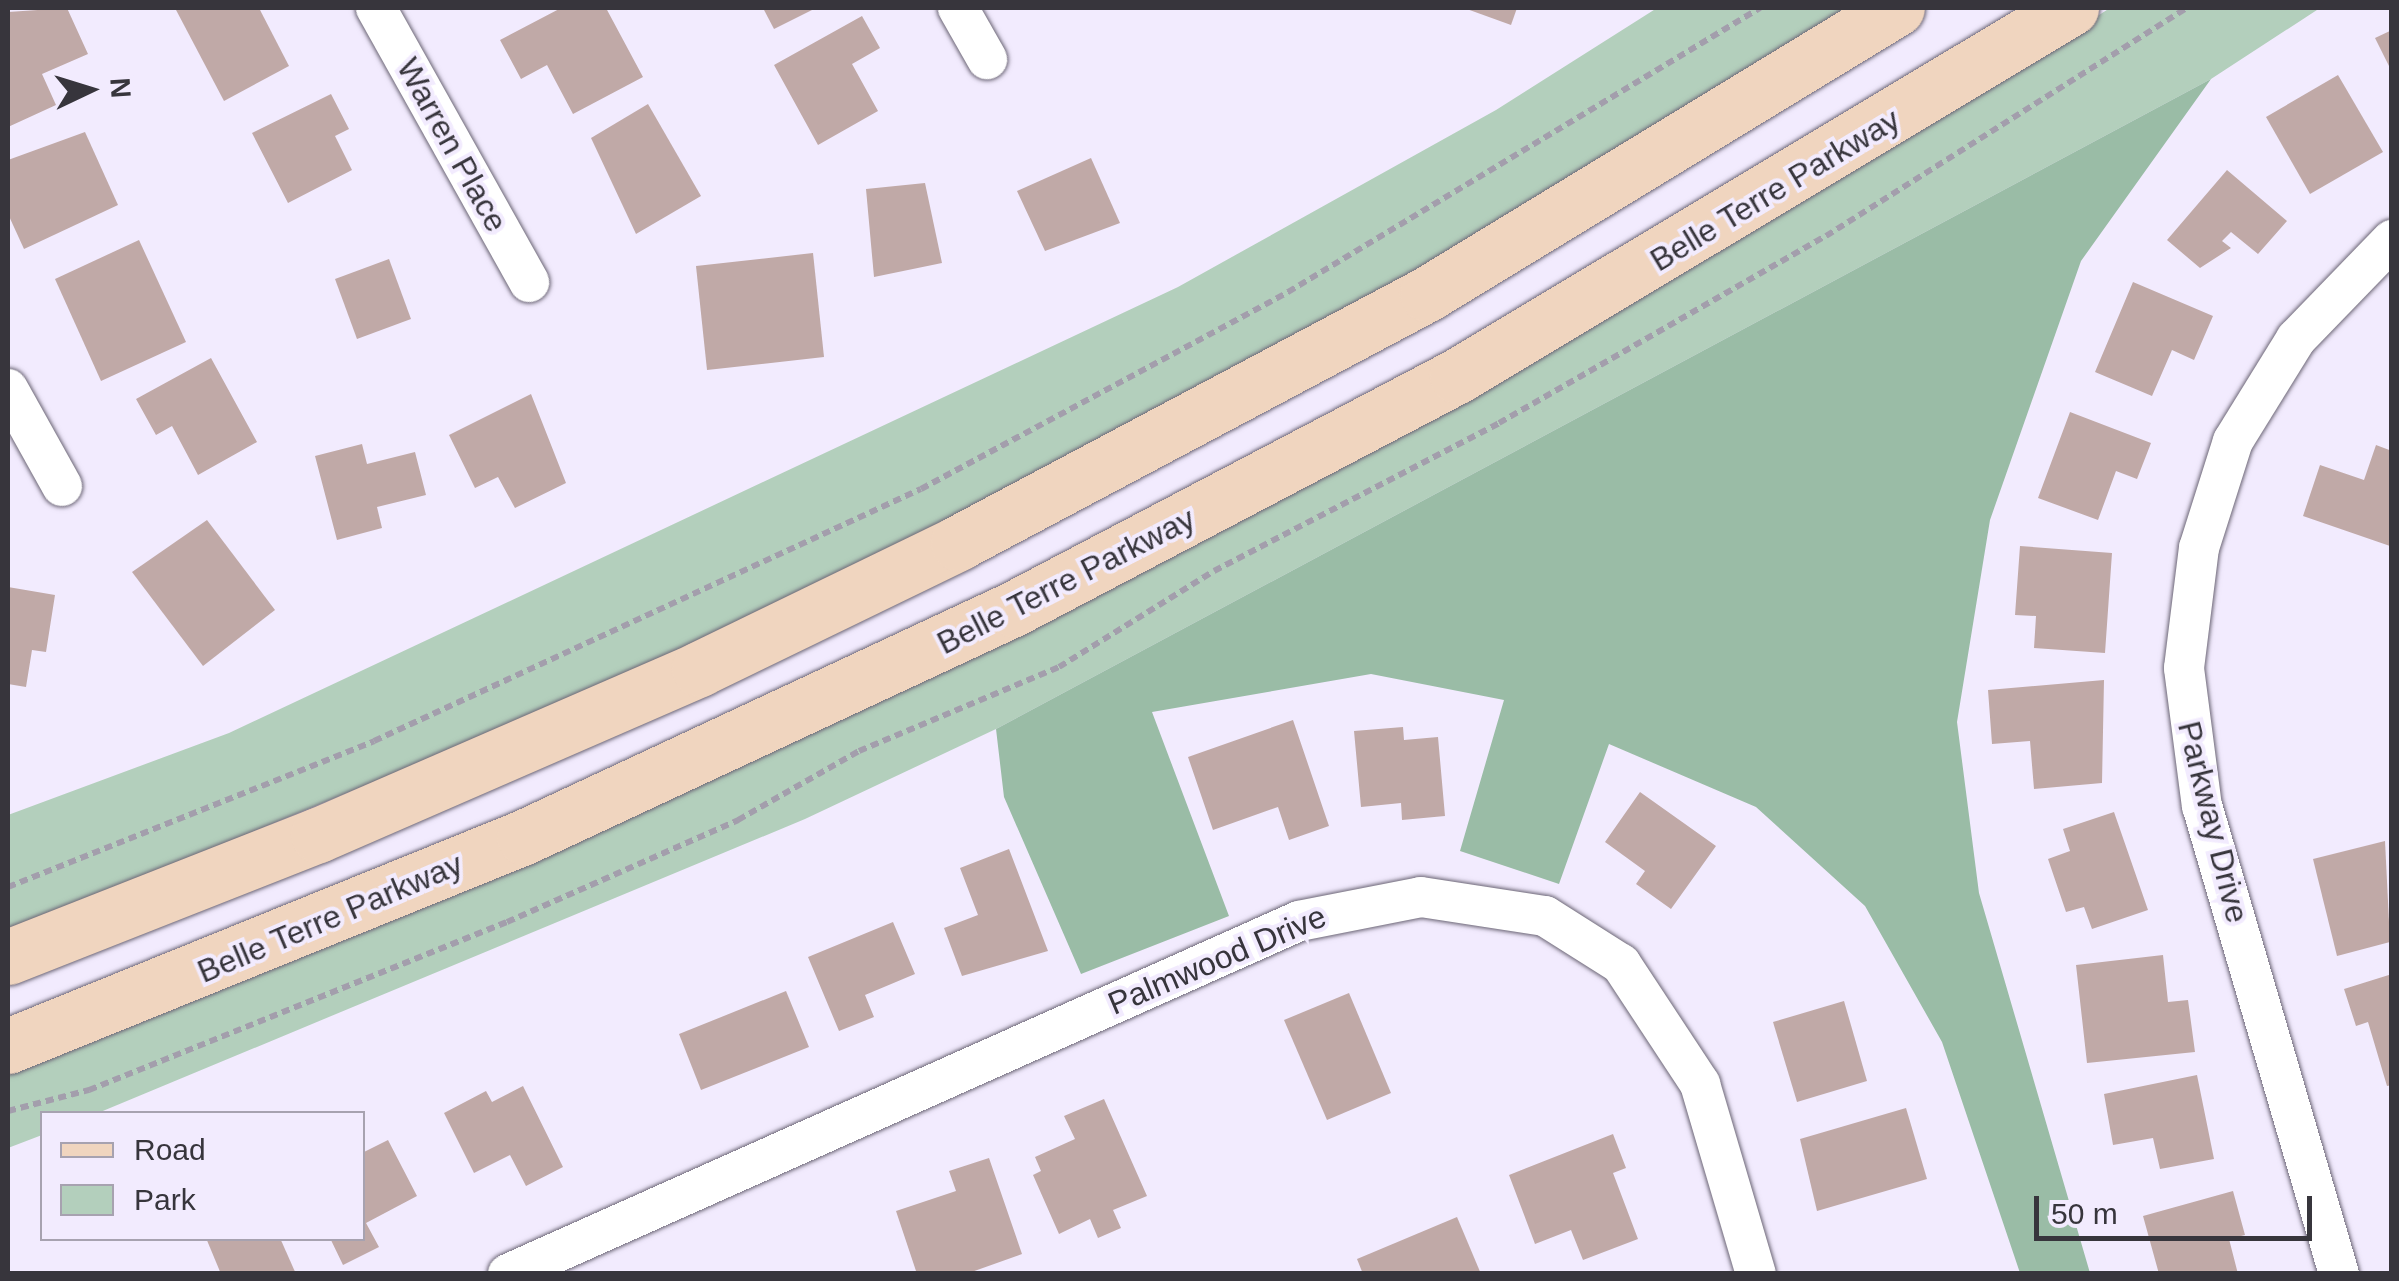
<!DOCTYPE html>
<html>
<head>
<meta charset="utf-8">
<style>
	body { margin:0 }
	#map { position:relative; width:2399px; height:1281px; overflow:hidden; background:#f2ebfe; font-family:Helvetica,sans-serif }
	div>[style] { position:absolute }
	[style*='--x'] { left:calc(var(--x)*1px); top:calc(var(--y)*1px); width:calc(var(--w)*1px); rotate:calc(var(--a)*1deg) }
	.green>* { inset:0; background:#b3cfbc }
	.forest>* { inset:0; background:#9abca6 }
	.building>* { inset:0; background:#c0a9a7 }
	.path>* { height:6px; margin-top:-3px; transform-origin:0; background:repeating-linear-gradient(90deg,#a39eac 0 8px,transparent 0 13px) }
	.roads { filter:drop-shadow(0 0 2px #6c6676) drop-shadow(0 0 2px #6c6676) }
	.street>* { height:40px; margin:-20px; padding:0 20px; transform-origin:20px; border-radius:20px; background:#fff }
	.secondary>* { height:55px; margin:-27.5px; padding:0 27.5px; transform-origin:27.5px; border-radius:27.5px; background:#f0d5bf }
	span { translate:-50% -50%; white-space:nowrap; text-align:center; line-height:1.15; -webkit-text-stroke:8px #f2ebfe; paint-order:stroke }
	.street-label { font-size:32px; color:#37353c }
	.frame { position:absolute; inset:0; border:10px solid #37353c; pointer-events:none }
	.legend { position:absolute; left:40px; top:1111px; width:325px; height:130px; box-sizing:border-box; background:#f2ebfe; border:2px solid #a7a2b0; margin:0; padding:12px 18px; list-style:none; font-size:30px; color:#37353c }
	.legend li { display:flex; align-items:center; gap:20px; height:50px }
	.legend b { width:50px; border:2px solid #a7a2b0 }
	.north { position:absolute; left:40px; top:40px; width:100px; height:100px; -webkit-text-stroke:8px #f2ebfe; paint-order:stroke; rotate:86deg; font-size:28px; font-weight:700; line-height:40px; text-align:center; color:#37353c }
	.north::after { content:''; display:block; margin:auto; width:35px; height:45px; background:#37353c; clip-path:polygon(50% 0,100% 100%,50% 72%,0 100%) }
	.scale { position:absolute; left:2034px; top:1196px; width:278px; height:45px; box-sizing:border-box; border:5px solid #37353c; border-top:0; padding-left:12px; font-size:30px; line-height:35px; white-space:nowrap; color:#37353c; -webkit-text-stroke:8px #f2ebfe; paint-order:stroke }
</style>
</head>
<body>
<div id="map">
	<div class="green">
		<div style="clip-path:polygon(1657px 8px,1862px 8px,1570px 184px,1078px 457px,618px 681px,8px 933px,8px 815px,229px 733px,1178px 287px,1496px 110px)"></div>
		<div style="clip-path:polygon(2110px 8px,2320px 8px,2211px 79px,996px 729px,805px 819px,98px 1113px,42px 1114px,42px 1135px,8px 1148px,8px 1067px,224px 984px,1924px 126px)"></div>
	</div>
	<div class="forest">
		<div style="clip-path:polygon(2211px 79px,2081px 261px,1990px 520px,1957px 722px,1979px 893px,2090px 1273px,2020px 1273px,1942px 1042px,1865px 906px,1756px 807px,1609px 744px,1559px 884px,1460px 851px,1504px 700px,1371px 674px,1152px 712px,1229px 916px,1081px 974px,1004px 797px,996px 729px)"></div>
	</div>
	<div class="building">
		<div style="clip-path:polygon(67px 8px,88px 54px,42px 74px,56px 105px,8px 127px,8px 12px)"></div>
		<div style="clip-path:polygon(175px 8px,259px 8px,289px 66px,224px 101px)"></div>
		<div style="clip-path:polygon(561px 8px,606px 8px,643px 77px,573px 114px,547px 65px,521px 79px,500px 40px)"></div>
		<div style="clip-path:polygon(763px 8px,816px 8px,774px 29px)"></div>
		<div style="clip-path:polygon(1464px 8px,1517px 8px,1511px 25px)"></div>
		<div style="clip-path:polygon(862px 16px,880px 48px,852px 64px,878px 111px,818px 145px,774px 65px)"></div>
		<div style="clip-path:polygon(2392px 30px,2392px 72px,2375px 38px)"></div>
		<div style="clip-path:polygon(2338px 75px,2383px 152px,2310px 194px,2266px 117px)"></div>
		<div style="clip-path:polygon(331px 94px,349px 129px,335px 136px,352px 170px,288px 203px,252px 133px)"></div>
		<div style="clip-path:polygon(648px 104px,701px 196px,636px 234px,591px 138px)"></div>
		<div style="clip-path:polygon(85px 132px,118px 205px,24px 249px,8px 214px,8px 160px)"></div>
		<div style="clip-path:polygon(1091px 158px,1120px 223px,1045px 251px,1017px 191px)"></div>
		<div style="clip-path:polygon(2227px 170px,2287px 221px,2258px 254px,2231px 232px,2222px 241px,2231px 248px,2200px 268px,2167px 240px)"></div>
		<div style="clip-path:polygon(925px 183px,942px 263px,874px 277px,866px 189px)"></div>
		<div style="clip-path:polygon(139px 240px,186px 342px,101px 381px,55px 279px)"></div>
		<div style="clip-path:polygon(813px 253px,824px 357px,707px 370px,696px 266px)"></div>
		<div style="clip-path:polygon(389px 259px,411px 319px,357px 339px,335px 279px)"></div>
		<div style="clip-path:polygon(2133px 282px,2213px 316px,2194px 360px,2172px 350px,2152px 396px,2095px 372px)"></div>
		<div style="clip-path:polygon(211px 358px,257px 442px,198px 475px,172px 426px,156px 435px,136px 399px)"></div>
		<div style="clip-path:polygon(531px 394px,566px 483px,515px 508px,498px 477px,475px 488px,449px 435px)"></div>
		<div style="clip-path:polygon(2070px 412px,2151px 443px,2137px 479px,2116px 471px,2098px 520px,2038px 498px)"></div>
		<div style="clip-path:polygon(362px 444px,367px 464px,415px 452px,426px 495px,377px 507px,382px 528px,337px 540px,315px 456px)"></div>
		<div style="clip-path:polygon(2376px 445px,2392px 451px,2390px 546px,2303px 516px,2320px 465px,2364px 480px)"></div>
		<div style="clip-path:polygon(207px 520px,275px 610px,203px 666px,132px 572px)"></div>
		<div style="clip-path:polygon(2020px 546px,2112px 553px,2105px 653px,2034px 648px,2036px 616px,2015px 615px)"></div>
		<div style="clip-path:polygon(8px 587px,55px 595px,46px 652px,32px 650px,26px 687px,8px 684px)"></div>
		<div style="clip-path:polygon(2104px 680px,2102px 783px,2034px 789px,2030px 741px,1992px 744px,1988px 690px)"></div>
		<div style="clip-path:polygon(1293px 720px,1329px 826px,1289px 840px,1278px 807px,1213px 830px,1188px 757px)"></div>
		<div style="clip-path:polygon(1403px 727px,1404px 740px,1438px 737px,1445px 816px,1402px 820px,1401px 803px,1361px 807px,1354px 731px)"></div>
		<div style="clip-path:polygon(1640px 792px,1716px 846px,1671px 909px,1636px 884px,1645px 871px,1605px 842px)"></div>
		<div style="clip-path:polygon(2114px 812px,2148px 910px,2092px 929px,2084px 907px,2066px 912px,2048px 859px,2070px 851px,2063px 829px)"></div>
		<div style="clip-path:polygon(2385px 841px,2390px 942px,2337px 956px,2313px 859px)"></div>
		<div style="clip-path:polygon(1009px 849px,1048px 951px,962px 976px,944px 928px,978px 915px,960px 868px)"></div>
		<div style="clip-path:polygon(893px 922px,915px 974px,865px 995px,874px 1017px,839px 1031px,808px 957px)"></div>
		<div style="clip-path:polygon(2163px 955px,2168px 1002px,2188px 1000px,2195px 1052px,2087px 1063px,2076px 965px)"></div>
		<div style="clip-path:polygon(2392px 974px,2392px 1085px,2387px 1086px,2368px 1022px,2356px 1026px,2344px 989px)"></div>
		<div style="clip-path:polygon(786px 991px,809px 1047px,701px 1090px,679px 1034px)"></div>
		<div style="clip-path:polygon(1349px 993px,1391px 1093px,1327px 1120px,1284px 1020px)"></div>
		<div style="clip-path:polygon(1844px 1001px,1867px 1081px,1797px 1102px,1773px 1022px)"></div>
		<div style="clip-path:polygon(2197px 1075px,2214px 1159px,2160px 1169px,2153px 1138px,2113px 1145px,2104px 1094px)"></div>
		<div style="clip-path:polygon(523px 1086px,563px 1167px,526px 1186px,510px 1155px,474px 1173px,444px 1113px,486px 1091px,492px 1102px)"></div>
		<div style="clip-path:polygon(1104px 1099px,1147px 1196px,1113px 1210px,1121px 1228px,1098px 1238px,1090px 1219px,1059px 1234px,1033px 1175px,1041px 1171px,1035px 1157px,1075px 1139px,1064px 1116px)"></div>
		<div style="clip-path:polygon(1906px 1108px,1927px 1179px,1817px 1211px,1800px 1139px)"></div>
		<div style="clip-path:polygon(1613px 1134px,1626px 1168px,1613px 1173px,1638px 1239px,1583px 1260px,1571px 1230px,1535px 1244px,1509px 1175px)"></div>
		<div style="clip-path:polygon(388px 1140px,417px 1196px,366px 1223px,379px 1247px,343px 1265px,330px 1238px,362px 1238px,362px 1153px)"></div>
		<div style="clip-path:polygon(989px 1158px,1022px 1254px,966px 1274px,917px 1274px,896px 1211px,956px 1191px,949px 1171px)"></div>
		<div style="clip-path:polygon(2233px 1191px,2245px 1235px,2229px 1239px,2238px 1274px,2159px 1274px,2143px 1216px)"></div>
		<div style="clip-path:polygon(1457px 1217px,1481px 1274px,1363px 1274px,1357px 1259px)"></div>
		<div style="clip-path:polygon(206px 1238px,280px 1238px,296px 1274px,221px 1274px)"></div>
	</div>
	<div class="path">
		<div style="--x:8;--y:887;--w:394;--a:-21.7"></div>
		<div style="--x:374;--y:741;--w:602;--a:-24.74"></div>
		<div style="--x:921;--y:489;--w:417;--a:-28.2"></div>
		<div style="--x:1288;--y:292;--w:551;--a:-31.04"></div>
		<div style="--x:8;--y:1111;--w:84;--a:-14.5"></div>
		<div style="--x:89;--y:1090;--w:450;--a:-21.9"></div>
		<div style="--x:507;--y:922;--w:253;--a:-23.8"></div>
		<div style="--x:738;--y:820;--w:139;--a:-29.7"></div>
		<div style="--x:859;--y:751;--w:217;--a:-22.8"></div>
		<div style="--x:1059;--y:667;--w:182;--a:-31.8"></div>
		<div style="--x:1214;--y:571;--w:321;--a:-27.4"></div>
		<div style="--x:1499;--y:423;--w:377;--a:-29.8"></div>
		<div style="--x:1826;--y:236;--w:427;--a:-32.3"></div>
	</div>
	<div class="roads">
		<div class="street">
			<div style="--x:376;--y:8;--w:314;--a:60.8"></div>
			<div style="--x:958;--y:8;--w:59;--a:60.4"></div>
			<div style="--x:8;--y:389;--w:111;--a:60.9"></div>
			<div style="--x:508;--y:1274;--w:866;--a:-24.05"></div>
			<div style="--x:1299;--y:921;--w:124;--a:-11.1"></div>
			<div style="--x:1421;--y:897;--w:125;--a:8.7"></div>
			<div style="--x:1545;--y:916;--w:90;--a:32.3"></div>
			<div style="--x:1621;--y:964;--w:144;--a:56.6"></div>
			<div style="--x:1700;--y:1084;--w:198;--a:73.6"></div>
			<div style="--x:2339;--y:1274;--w:487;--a:-106.3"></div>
			<div style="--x:2202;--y:807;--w:140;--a:-97.4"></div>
			<div style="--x:2184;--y:668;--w:121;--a:-82.9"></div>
			<div style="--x:2199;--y:548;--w:112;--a:-72.4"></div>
			<div style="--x:2233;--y:441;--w:120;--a:-58.3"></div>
			<div style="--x:2296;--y:339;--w:138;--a:-45.9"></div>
		</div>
		<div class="secondary">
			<div style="--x:8;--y:957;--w:333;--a:-21.5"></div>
			<div style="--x:318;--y:835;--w:416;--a:-23.5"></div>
			<div style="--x:699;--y:669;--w:288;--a:-25.9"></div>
			<div style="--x:958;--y:543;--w:531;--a:-27.96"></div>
			<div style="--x:1427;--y:294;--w:550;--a:-31.32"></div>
			<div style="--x:8;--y:1046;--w:557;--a:-22.05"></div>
			<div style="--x:524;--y:837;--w:540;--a:-25"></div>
			<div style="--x:1013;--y:609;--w:501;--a:-27.69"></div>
			<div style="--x:1457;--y:376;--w:716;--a:-30.94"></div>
		</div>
	</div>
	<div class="street-label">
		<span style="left:452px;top:145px;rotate:61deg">Warren Place</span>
		<span style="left:1775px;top:190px;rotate:-31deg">Belle Terre Parkway</span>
		<span style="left:1066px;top:581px;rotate:-27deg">Belle Terre Parkway</span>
		<span style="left:2213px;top:822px;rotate:76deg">Parkway Drive</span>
		<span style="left:330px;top:918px;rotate:-23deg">Belle Terre Parkway</span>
		<span style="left:1217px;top:960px;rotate:-23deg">Palmwood Drive</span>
	</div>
	<div class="frame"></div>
	<ul class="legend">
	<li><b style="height:12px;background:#f0d5bf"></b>Road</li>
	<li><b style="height:28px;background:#b3cfbc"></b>Park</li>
	</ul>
	<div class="north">N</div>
	<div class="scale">50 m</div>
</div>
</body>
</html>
